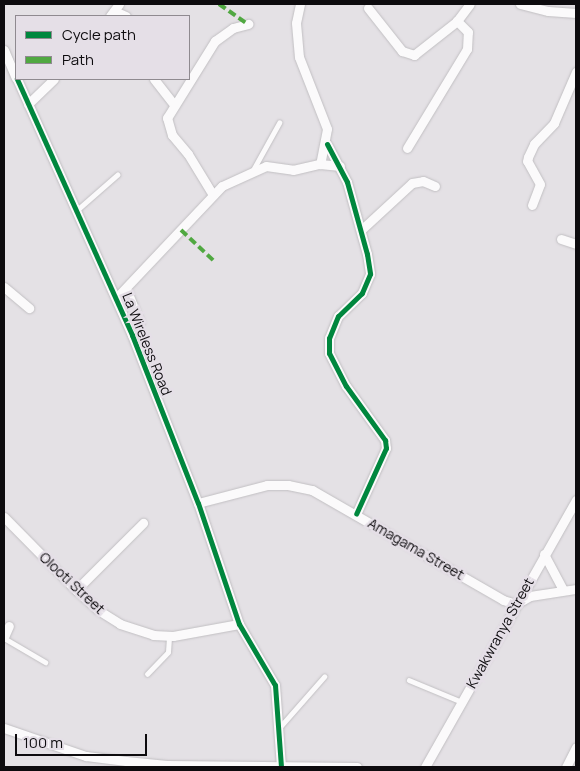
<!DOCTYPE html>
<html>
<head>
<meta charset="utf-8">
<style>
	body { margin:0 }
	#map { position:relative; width:580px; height:771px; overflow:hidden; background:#e4e1e5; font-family:Manrope,sans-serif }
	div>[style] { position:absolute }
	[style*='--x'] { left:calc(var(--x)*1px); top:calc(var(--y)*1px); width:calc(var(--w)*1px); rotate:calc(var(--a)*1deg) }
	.roads { filter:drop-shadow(0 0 1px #c1bfc2) drop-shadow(0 0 1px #c1bfc2) }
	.service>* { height:4.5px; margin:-2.25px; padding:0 2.25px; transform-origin:2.25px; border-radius:2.25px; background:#fbfafb }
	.minor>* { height:9px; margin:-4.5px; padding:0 4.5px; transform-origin:4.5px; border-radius:4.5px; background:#fbfafb }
	.quiet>* { height:4px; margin-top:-2px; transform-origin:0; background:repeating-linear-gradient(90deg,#50a841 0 8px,transparent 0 12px) }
	.cycleway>* { height:5px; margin:-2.5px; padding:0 2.5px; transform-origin:2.5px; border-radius:2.5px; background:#00873e }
	span { translate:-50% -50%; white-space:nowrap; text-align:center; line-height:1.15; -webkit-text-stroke:5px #e5dfe7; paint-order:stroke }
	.street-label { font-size:14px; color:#0d0b0e }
	.frame { position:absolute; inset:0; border:5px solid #0d0b0e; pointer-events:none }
	.legend { position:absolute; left:15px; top:15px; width:175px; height:65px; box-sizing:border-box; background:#e5dfe7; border:1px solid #8f8a90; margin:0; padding:6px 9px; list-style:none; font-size:15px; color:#0d0b0e }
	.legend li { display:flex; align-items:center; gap:10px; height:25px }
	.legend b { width:25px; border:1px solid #8f8a90 }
	.scale { position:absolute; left:15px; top:734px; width:132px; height:22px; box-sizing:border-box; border:2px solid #0d0b0e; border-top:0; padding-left:6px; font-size:15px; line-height:18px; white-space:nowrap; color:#0d0b0e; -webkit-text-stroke:4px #e5dfe7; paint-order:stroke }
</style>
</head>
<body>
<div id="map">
	<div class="roads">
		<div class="service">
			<div style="--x:253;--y:170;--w:54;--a:-61"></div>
			<div style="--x:76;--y:211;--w:55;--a:-41.3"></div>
			<div style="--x:128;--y:287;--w:38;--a:68"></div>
			<div style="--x:4;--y:638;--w:48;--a:30.3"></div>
			<div style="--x:147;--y:674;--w:30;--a:-46"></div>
			<div style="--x:168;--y:652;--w:16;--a:-86"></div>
			<div style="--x:409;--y:680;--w:57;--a:22.5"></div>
			<div style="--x:280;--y:727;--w:67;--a:-48.7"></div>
		</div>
		<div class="minor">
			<div style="--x:300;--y:4;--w:19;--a:102"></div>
			<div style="--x:296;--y:23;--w:34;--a:85"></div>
			<div style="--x:299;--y:57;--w:77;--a:68.7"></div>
			<div style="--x:327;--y:129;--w:36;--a:101"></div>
			<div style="--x:520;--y:4;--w:29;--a:14"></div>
			<div style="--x:548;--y:11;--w:28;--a:4"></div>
			<div style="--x:368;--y:8;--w:55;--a:51.7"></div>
			<div style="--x:402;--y:51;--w:13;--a:18"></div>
			<div style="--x:414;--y:55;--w:55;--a:-38.3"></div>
			<div style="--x:457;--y:21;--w:21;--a:-53"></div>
			<div style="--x:114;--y:11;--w:13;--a:23"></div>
			<div style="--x:110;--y:16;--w:15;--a:-53"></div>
			<div style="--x:4;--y:50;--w:30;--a:67"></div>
			<div style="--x:17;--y:79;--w:281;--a:65.8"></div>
			<div style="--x:132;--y:335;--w:180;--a:68.6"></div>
			<div style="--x:198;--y:503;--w:128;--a:71.3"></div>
			<div style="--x:239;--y:624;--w:71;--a:59.5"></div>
			<div style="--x:275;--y:685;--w:82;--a:85.8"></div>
			<div style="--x:154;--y:79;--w:33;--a:52"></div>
			<div style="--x:28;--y:104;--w:36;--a:-44"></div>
			<div style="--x:327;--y:144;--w:43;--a:62.2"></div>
			<div style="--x:347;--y:182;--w:75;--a:74.5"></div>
			<div style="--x:367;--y:254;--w:20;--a:81"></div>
			<div style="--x:370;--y:274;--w:21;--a:113"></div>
			<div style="--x:362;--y:293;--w:33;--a:136"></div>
			<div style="--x:338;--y:316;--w:24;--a:112"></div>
			<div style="--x:329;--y:338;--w:15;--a:90"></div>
			<div style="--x:329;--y:353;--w:37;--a:63"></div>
			<div style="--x:346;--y:386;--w:67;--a:54.2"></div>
			<div style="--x:385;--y:440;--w:8;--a:83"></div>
			<div style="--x:386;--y:448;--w:72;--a:114.4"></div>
			<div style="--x:407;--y:148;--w:116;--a:-58.8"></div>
			<div style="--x:467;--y:49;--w:17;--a:-87"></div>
			<div style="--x:468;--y:32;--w:16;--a:-135"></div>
			<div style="--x:213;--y:195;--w:48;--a:-121.4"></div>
			<div style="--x:188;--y:154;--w:25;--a:-130"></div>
			<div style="--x:172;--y:135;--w:18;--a:-106"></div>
			<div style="--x:167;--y:118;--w:91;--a:-58.1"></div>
			<div style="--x:215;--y:41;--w:22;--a:-36"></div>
			<div style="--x:233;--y:28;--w:16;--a:-15"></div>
			<div style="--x:532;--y:205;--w:22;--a:-69"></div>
			<div style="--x:540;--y:184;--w:26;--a:-119"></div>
			<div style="--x:527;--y:161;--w:4;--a:-76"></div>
			<div style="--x:528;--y:157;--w:14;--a:-65"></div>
			<div style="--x:534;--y:144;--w:29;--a:-46"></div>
			<div style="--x:554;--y:123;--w:56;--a:-66.7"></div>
			<div style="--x:361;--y:230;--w:69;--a:-42.7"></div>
			<div style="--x:412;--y:183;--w:11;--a:-10"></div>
			<div style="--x:423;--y:181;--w:13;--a:23"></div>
			<div style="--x:561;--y:239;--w:16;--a:18"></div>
			<div style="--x:4;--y:287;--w:33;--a:40"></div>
			<div style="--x:116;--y:298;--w:154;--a:-46.6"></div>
			<div style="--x:222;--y:186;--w:48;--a:-24.4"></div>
			<div style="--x:266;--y:166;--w:27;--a:8"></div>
			<div style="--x:293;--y:170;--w:28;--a:-13"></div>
			<div style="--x:320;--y:164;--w:20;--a:6"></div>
			<div style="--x:198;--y:503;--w:71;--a:-14.6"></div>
			<div style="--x:267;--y:485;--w:21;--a:0"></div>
			<div style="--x:288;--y:485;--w:25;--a:12"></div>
			<div style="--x:312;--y:490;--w:220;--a:29.9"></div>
			<div style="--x:503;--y:600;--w:14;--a:17"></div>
			<div style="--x:516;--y:604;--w:16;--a:-30"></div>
			<div style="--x:530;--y:596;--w:47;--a:-8.7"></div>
			<div style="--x:4;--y:517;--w:103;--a:45.4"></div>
			<div style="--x:76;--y:590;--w:30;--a:42"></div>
			<div style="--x:98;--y:610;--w:26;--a:32"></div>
			<div style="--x:120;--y:624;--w:35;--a:18"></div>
			<div style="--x:153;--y:635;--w:20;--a:3"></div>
			<div style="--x:173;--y:636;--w:67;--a:-10.3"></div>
			<div style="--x:544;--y:554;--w:40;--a:62"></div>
			<div style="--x:76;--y:590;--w:95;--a:-45"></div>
			<div style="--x:4;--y:637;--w:12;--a:-66"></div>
			<div style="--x:4;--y:728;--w:87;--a:18.9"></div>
			<div style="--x:86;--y:756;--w:40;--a:7.1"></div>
			<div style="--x:126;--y:761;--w:41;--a:5.6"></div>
			<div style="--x:167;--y:765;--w:190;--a:0.6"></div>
			<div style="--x:425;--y:767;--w:307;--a:-60.5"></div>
			<div style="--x:566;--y:767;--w:22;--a:-63"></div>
		</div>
	</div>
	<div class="quiet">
		<div style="--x:219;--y:4;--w:35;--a:35"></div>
		<div style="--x:181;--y:230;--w:44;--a:43.2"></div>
	</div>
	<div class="cycleway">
		<div style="--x:17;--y:79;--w:281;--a:65.8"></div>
		<div style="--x:132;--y:335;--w:180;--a:68.6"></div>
		<div style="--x:198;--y:503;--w:128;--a:71.3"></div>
		<div style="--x:239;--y:624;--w:71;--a:59.5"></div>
		<div style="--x:275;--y:685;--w:82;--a:85.8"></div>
		<div style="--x:327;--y:144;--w:43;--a:62.2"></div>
		<div style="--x:347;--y:182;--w:75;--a:74.5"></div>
		<div style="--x:367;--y:254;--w:20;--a:81"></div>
		<div style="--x:370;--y:274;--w:21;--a:113"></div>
		<div style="--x:362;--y:293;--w:33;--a:136"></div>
		<div style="--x:338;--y:316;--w:24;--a:112"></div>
		<div style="--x:329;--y:338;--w:15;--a:90"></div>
		<div style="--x:329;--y:353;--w:37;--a:63"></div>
		<div style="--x:346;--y:386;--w:67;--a:54.2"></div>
		<div style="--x:385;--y:440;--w:8;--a:83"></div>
		<div style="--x:386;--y:448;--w:72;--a:114.4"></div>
	</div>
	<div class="street-label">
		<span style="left:147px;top:344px;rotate:68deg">La Wireless Road</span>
		<span style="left:416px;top:549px;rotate:30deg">Amagama Street</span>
		<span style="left:72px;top:583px;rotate:43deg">Olooti Street</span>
		<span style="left:500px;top:633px;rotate:-61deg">Kwakwranya Street</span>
	</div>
	<div class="frame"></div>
	<ul class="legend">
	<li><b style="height:6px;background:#00873e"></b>Cycle path</li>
	<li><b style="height:6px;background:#50a841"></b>Path</li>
	</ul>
	<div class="scale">100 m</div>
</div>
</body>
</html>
